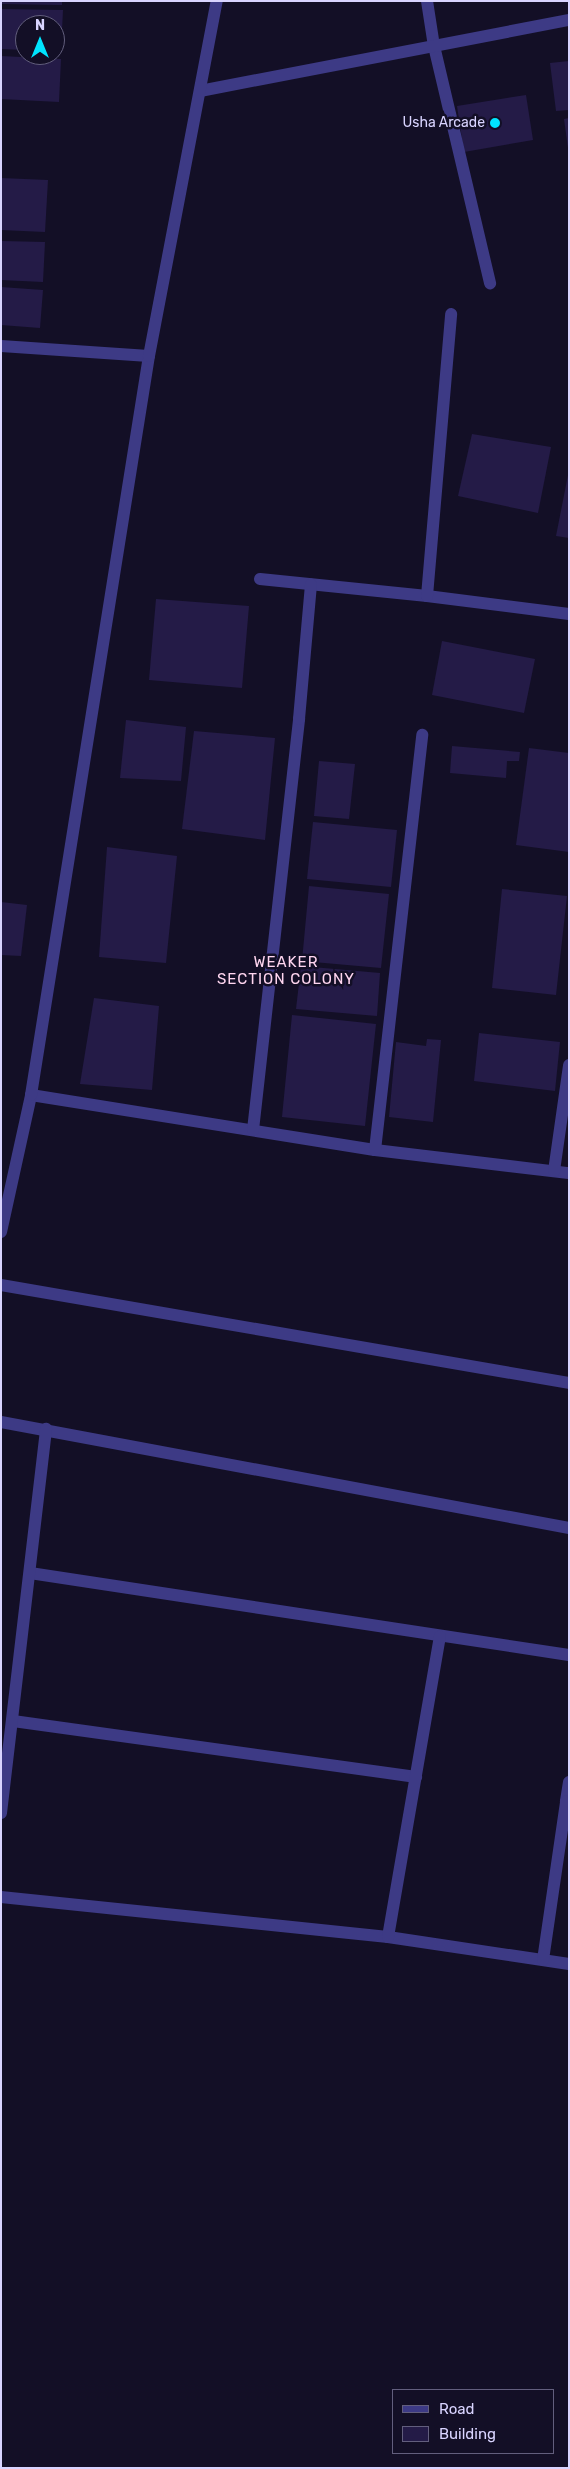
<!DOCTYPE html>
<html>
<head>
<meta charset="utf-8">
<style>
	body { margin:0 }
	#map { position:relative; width:570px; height:2469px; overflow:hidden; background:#130f26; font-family:Rubik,sans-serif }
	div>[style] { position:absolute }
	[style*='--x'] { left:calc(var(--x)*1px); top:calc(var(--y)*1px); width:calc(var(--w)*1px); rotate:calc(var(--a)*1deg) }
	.building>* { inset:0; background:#241b47 }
	.street>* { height:12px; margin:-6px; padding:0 6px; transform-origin:6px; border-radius:6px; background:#3d3a85 }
	.dots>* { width:14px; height:14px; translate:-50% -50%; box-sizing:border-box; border:2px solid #130f26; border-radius:50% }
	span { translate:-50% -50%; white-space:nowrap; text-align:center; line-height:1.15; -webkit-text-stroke:5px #130f26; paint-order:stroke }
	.poi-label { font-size:14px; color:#d9d4ff }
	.right { translate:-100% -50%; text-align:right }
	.neighbourhood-label { font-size:15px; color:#ffd6f0; letter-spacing:1px }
	.frame { position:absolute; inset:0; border:2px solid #d9d4ff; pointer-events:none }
	.legend { position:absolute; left:392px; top:2389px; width:162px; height:65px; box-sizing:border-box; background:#130f26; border:1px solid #625e7d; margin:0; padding:6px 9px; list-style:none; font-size:15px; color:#d9d4ff }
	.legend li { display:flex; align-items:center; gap:10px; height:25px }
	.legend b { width:25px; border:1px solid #625e7d }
	.north { position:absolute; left:15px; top:15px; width:50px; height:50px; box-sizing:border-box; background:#130f26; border:1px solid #625e7d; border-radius:50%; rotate:0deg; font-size:14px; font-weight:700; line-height:20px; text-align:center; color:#d9d4ff }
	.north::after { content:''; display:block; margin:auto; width:18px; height:22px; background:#00e5ff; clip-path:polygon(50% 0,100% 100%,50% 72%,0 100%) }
</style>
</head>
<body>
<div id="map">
	<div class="building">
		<div style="clip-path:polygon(1px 1px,62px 1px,62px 5px,1px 4px)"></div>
		<div style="clip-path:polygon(1px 9px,63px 10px,61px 51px,55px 51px,55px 25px,25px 25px,25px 50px,1px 49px)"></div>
		<div style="clip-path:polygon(1px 56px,61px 59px,59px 102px,1px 99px)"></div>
		<div style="clip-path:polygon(569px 61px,569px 110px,556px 111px,550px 63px)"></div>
		<div style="clip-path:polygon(526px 95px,533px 140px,464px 152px,457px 106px)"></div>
		<div style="clip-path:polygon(569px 118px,569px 148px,568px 148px,564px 119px)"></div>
		<div style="clip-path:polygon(1px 178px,48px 180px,45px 232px,1px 230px)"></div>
		<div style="clip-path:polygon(1px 241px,45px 242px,43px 282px,1px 280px)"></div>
		<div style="clip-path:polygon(1px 287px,43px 290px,40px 328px,1px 325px)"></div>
		<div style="clip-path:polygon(472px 434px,551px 447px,538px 513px,458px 496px)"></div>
		<div style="clip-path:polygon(568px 475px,569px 475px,569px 538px,556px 536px)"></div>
		<div style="clip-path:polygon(156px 599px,249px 606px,242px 688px,149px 680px)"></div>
		<div style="clip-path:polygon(442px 641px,535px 659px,524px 713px,432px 695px)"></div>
		<div style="clip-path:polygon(126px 720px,186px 727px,181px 781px,120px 778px)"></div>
		<div style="clip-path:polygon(194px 731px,275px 738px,265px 840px,182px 829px)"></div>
		<div style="clip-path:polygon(452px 746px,520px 752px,519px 761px,507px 761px,506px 778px,450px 773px)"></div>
		<div style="clip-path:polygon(529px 748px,569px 753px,569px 852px,516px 845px)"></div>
		<div style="clip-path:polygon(319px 761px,355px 764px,349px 819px,314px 816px)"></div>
		<div style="clip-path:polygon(313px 822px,397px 830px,391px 887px,307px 879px)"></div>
		<div style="clip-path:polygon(107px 847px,177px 856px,166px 963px,99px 957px)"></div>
		<div style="clip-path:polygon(309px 886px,389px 894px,381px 968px,302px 961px)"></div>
		<div style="clip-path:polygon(502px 889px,567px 896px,556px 995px,492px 988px)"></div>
		<div style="clip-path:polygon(1px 902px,27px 905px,21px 956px,1px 955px)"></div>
		<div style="clip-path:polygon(301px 966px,380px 973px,377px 1016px,296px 1009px)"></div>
		<div style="clip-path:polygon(94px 998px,159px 1006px,152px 1090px,80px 1084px)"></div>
		<div style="clip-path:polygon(292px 1015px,376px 1024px,365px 1126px,282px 1117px)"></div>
		<div style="clip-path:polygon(479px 1033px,560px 1042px,555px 1091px,474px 1081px)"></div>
		<div style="clip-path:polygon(427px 1039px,441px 1040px,433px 1122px,389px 1117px,396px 1042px,426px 1046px)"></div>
	</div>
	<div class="street">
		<div style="--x:427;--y:1;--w:46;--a:81.2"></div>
		<div style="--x:434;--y:46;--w:244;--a:76.7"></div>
		<div style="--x:200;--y:91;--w:376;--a:-10.9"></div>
		<div style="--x:1;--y:346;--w:148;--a:3.9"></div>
		<div style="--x:260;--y:579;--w:168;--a:5.8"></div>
		<div style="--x:427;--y:596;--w:143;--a:7.2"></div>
		<div style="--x:427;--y:596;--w:283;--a:-85.1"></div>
		<div style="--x:31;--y:1095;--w:348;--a:9.1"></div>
		<div style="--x:375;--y:1150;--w:195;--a:6.8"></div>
		<div style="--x:253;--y:1130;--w:414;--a:-83.6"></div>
		<div style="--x:299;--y:719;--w:135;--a:-84.9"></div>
		<div style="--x:375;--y:1150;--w:418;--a:-83.5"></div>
		<div style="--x:554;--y:1171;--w:107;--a:-81.9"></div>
		<div style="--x:1;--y:1232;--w:140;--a:-77.6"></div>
		<div style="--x:31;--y:1095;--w:748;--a:-80.93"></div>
		<div style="--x:149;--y:356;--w:361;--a:-79.2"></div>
		<div style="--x:1;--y:1285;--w:576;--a:9.79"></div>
		<div style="--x:1;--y:1422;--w:578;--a:10.57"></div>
		<div style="--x:30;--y:1573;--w:545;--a:8.65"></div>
		<div style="--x:13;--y:1721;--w:407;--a:7.9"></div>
		<div style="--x:569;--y:1782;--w:20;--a:99"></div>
		<div style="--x:566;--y:1802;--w:3;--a:0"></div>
		<div style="--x:1;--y:1813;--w:387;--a:-83.3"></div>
		<div style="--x:1;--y:1897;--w:389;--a:5.9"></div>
		<div style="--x:388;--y:1937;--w:183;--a:8.5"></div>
		<div style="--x:388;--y:1937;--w:305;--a:-80.2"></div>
		<div style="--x:543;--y:1960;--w:160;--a:-81.7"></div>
	</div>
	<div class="dots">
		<div style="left:495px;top:123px;background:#00e5ff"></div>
	</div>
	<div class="poi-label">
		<span class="right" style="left:485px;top:123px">Usha Arcade</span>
	</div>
	<div class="neighbourhood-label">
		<span style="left:286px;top:971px">WEAKER<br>SECTION COLONY</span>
	</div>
	<div class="frame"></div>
	<ul class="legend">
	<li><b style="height:6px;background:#3d3a85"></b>Road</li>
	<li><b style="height:14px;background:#241b47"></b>Building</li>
	</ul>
	<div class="north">N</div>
</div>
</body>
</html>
